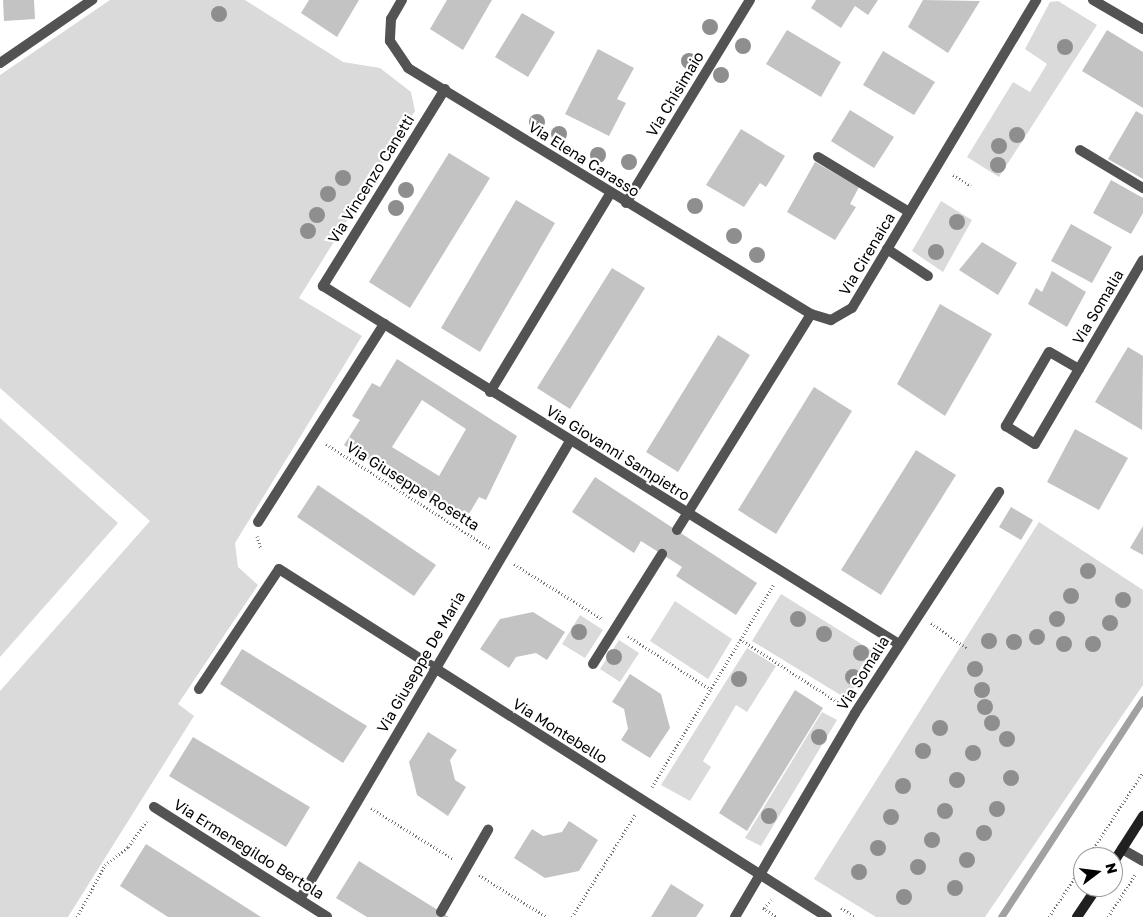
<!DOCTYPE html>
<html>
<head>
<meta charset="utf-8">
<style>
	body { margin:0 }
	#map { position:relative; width:1143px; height:917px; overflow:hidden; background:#fff; font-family:"Golos Text",sans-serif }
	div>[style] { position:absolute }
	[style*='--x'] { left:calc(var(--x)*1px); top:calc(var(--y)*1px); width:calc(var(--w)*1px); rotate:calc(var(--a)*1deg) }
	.green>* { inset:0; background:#dadada }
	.stream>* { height:7px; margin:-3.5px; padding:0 3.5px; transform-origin:3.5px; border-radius:3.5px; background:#a1a1a1 }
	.building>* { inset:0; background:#c3c3c3 }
	.path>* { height:3px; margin-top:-1.5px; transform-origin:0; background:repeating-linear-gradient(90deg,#757575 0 1px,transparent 0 3.5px) }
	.service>* { height:10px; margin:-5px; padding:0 5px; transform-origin:5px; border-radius:5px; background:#535353 }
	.minor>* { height:10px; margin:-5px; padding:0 5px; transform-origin:5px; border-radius:5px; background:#535353 }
	.secondary>* { height:10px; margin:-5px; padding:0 5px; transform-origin:5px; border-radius:5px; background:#202020 }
	.trees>* { width:16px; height:16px; margin:-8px; border-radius:50%; background:#8e8e8e }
	span { translate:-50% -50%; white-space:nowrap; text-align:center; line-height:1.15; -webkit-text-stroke:4.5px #fff; paint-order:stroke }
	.street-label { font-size:15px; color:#000 }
	.north { position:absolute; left:1073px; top:847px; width:50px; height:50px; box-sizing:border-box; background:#fff; border:1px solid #999; border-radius:50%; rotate:75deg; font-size:14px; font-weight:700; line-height:20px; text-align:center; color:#000 }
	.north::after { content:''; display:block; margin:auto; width:18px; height:22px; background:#000; clip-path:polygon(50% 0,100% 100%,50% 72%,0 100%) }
</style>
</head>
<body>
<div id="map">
	<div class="green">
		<div style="clip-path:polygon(110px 0,245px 0,343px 62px,380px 68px,411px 92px,415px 111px,299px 298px,362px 336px,235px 543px,238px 567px,258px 585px,178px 704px,194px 716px,68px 917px,0 917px,0 691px,150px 521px,0 388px,0 75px)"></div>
		<div style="clip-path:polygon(1058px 1px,1097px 25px,999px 177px,967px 157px,1013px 82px,1030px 92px,1047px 64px,1025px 49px,1050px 2px)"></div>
		<div style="clip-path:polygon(941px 201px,972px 220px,943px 272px,912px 251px)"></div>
		<div style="clip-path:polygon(0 418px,118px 523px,0 657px)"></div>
		<div style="clip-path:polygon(1039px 522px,1143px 590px,1143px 685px,985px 917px,876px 917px,814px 879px)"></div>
		<div style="clip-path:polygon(781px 594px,876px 653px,847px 699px,752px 641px)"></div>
		<div style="clip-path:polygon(675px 601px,732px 639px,708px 679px,650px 641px)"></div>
		<div style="clip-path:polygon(580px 615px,603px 630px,585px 658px,562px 644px)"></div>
		<div style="clip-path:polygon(619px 640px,639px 653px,620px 682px,600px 669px)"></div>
		<div style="clip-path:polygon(747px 648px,776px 666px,747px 712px,736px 705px,703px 761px,711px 767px,690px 801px,661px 785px)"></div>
		<div style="clip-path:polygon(822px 712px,837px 720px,761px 846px,745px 838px)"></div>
	</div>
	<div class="stream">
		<div style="--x:1001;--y:917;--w:260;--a:-56.9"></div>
	</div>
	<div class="building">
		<div style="clip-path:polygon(3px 0,34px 0,35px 19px,4px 21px)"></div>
		<div style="clip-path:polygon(309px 0,359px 0,337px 37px,301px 13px)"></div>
		<div style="clip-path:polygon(447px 0,492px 0,463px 50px,430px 29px)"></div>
		<div style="clip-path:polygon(816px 0,878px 0,868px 15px,855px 6px,841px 28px,811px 8px)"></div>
		<div style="clip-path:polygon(923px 0,980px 1px,948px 53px,908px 27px)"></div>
		<div style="clip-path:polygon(522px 13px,555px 32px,528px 77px,495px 57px)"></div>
		<div style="clip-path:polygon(787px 30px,841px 62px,821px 97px,766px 64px)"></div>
		<div style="clip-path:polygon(1107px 30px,1143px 52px,1143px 108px,1082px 71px)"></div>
		<div style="clip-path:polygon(598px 49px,634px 68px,617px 99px,626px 103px,609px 136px,565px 114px)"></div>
		<div style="clip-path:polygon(883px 51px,935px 82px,914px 115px,863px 85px)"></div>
		<div style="clip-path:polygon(850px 110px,894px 137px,874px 168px,831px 141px)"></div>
		<div style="clip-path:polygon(1136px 111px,1143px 115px,1143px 179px,1108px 159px)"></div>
		<div style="clip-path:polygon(741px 129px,785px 156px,766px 187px,760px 183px,744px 207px,706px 185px)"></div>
		<div style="clip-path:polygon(449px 153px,490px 178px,410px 308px,369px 282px)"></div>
		<div style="clip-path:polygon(815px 162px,859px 187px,850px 204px,856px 207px,835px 240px,787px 212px)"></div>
		<div style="clip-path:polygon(1111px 180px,1143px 198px,1143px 213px,1131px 234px,1093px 213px)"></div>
		<div style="clip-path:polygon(516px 200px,555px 223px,480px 352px,441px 328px)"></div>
		<div style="clip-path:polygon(1071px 224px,1112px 247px,1092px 283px,1051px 261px)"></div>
		<div style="clip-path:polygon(982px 242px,1017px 263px,998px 295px,959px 270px)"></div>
		<div style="clip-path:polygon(612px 268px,645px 288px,570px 409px,537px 388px)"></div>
		<div style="clip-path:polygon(1052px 271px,1086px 292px,1067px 327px,1028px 304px,1036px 288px,1042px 292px)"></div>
		<div style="clip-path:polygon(940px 304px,992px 334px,945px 416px,897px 384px)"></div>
		<div style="clip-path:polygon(718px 335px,750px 355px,678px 472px,646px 452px)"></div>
		<div style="clip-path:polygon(1128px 347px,1143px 356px,1142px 430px,1095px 402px)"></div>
		<div style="clip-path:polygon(evenodd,397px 359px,517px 436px,486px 500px,479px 497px,466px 519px,344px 445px,360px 420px,352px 416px,372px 383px,380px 387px,397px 359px,422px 400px,466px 429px,439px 476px,392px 447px,422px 400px)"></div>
		<div style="clip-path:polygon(814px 387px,852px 411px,776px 534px,738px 510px)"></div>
		<div style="clip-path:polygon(1075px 429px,1128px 458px,1099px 510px,1047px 482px)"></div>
		<div style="clip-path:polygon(916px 450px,956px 475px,881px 595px,841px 570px)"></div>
		<div style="clip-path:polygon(595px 477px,757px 583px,736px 615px,676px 576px,682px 567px,641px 541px,634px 553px,572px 512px)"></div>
		<div style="clip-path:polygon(318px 485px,436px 565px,414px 596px,297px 517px)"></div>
		<div style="clip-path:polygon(1011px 507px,1033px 520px,1021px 540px,999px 527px)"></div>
		<div style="clip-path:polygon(1143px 526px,1143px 555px,1130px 548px)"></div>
		<div style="clip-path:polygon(533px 612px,565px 632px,547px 660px,536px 653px,516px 657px,509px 668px,480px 649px,500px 619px)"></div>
		<div style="clip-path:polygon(242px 649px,367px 726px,343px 763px,220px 684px)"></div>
		<div style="clip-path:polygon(630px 674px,661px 694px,670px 728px,650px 758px,621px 740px,628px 729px,624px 709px,612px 702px)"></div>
		<div style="clip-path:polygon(795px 690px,823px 708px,747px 831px,719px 813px)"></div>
		<div style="clip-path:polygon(428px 732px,457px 750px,450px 760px,455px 780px,466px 787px,448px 816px,417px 795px,409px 762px)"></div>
		<div style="clip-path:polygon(193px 737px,310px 807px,286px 847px,169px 776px)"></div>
		<div style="clip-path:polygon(569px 821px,598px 840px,579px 871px,545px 878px,514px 858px,532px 829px,543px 836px,562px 832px)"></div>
		<div style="clip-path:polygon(146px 844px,261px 917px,168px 917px,120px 886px)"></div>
		<div style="clip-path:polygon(359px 861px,449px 917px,367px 917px,336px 898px)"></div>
		<div style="clip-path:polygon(671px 884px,704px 905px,696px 917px,651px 917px)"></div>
	</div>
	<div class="path">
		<div style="--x:953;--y:175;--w:21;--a:31"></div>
		<div style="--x:326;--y:444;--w:194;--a:32.4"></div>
		<div style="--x:257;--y:536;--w:14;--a:73"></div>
		<div style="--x:514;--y:564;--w:104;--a:32"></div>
		<div style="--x:931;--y:623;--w:45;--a:35.1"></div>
		<div style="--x:628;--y:636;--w:98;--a:32.9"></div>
		<div style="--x:740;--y:639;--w:121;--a:32.9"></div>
		<div style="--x:652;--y:787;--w:237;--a:-59"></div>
		<div style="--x:371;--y:808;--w:97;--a:31.9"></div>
		<div style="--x:1088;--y:857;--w:101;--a:-57.1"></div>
		<div style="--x:479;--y:875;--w:80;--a:31.7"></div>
		<div style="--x:763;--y:908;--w:17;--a:33"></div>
		<div style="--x:764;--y:908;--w:11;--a:-49"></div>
		<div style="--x:841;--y:908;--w:17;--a:31"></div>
		<div style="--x:77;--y:917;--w:59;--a:-61.7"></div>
		<div style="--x:105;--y:865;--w:29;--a:-38"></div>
		<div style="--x:128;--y:847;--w:32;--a:-54"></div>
		<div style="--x:572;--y:917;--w:122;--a:-58.4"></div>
		<div style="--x:1049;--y:917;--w:62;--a:-56.8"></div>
		<div style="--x:1108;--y:917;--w:50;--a:-57.3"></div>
	</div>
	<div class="service">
		<div style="--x:1080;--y:150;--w:74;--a:31.1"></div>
		<div style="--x:818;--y:157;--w:106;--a:31.1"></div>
		<div style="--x:887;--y:249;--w:49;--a:33.4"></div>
		<div style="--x:258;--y:522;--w:235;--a:-57.5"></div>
		<div style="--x:677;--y:530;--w:19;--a:-58"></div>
		<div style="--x:593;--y:664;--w:130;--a:-57.9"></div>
		<div style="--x:199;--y:689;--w:144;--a:-56.3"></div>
		<div style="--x:1122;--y:849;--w:24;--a:30"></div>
		<div style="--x:441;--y:912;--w:95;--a:-60.2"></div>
	</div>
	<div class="minor">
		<div style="--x:402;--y:0;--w:22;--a:120"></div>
		<div style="--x:391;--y:19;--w:22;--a:93"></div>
		<div style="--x:390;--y:41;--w:32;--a:56"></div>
		<div style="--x:408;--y:68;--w:472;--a:31.4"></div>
		<div style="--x:811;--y:314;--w:21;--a:17"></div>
		<div style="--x:831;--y:320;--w:24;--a:-30"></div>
		<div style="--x:852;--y:308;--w:359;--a:-59.1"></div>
		<div style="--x:1093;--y:0;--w:58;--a:30.1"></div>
		<div style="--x:0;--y:63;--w:112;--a:-34.4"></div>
		<div style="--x:445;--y:89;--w:232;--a:121.8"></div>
		<div style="--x:323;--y:286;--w:678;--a:31.86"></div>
		<div style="--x:626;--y:203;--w:238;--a:-58.6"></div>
		<div style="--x:1079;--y:369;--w:34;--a:-150"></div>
		<div style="--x:1049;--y:352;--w:86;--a:120.2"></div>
		<div style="--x:1006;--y:426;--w:34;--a:32"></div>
		<div style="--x:1035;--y:444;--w:213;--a:-59.6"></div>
		<div style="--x:490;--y:392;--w:232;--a:-58.8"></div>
		<div style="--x:687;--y:514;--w:235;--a:-58.2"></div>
		<div style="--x:279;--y:569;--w:649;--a:32.42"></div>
		<div style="--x:154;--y:807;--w:205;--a:32.4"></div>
		<div style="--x:300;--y:899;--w:532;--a:-59.48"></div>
		<div style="--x:735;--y:917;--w:237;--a:-59.5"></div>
		<div style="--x:855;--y:713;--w:264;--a:-56.9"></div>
	</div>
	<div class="secondary">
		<div style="--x:1113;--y:863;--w:56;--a:-57.4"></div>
		<div style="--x:1077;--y:917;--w:36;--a:-56"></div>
	</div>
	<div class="trees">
		<div style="left:219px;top:14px"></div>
		<div style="left:710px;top:27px"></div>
		<div style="left:743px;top:46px"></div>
		<div style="left:1065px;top:47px"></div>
		<div style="left:689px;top:61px"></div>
		<div style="left:721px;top:75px"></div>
		<div style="left:537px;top:122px"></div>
		<div style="left:559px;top:134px"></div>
		<div style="left:1017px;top:135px"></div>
		<div style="left:999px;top:146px"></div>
		<div style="left:598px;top:155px"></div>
		<div style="left:629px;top:162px"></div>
		<div style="left:998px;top:165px"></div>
		<div style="left:343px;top:178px"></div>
		<div style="left:406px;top:190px"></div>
		<div style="left:328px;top:194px"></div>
		<div style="left:695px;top:206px"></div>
		<div style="left:396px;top:208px"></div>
		<div style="left:317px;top:215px"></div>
		<div style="left:957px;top:222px"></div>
		<div style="left:308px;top:231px"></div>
		<div style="left:734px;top:236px"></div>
		<div style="left:936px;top:252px"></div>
		<div style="left:757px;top:255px"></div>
		<div style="left:1088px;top:571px"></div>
		<div style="left:1071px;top:596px"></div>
		<div style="left:1123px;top:600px"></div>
		<div style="left:798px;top:619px"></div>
		<div style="left:1057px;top:619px"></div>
		<div style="left:1110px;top:623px"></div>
		<div style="left:579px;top:632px"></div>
		<div style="left:824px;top:634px"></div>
		<div style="left:1037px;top:637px"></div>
		<div style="left:989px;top:641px"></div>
		<div style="left:1014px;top:642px"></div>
		<div style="left:1064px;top:644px"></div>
		<div style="left:1093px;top:644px"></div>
		<div style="left:861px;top:653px"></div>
		<div style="left:614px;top:657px"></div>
		<div style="left:975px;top:669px"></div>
		<div style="left:853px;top:677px"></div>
		<div style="left:739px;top:679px"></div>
		<div style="left:982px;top:690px"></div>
		<div style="left:985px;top:707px"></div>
		<div style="left:992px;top:723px"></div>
		<div style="left:940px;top:728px"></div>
		<div style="left:819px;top:737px"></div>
		<div style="left:1007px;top:739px"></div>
		<div style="left:923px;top:751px"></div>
		<div style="left:973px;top:753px"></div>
		<div style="left:1011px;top:778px"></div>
		<div style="left:957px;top:780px"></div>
		<div style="left:903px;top:786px"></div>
		<div style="left:997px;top:809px"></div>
		<div style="left:945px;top:811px"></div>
		<div style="left:769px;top:816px"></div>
		<div style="left:891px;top:817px"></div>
		<div style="left:984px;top:833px"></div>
		<div style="left:932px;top:840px"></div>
		<div style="left:878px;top:848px"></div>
		<div style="left:967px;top:860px"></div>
		<div style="left:918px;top:867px"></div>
		<div style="left:859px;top:872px"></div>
		<div style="left:955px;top:888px"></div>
		<div style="left:904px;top:897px"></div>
	</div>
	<div class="street-label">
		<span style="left:675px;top:94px;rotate:-59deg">Via Chisimaio</span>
		<span style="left:584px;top:159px;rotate:32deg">Via Elena Carasso</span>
		<span style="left:371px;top:179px;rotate:-58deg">Via Vincenzo Canetti</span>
		<span style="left:867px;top:254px;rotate:-59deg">Via Cirenaica</span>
		<span style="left:1098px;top:307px;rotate:-59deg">Via Somalia</span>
		<span style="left:618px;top:453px;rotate:32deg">Via Giovanni Sampietro</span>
		<span style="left:413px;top:486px;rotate:32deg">Via Giuseppe Rosetta</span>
		<span style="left:421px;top:662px;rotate:-60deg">Via Giuseppe De Maria</span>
		<span style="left:863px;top:673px;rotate:-58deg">Via Somalia</span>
		<span style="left:560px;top:731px;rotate:32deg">Via Montebello</span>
		<span style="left:249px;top:849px;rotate:32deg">Via Ermenegildo Bertola</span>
	</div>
	<div class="north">N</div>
</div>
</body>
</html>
